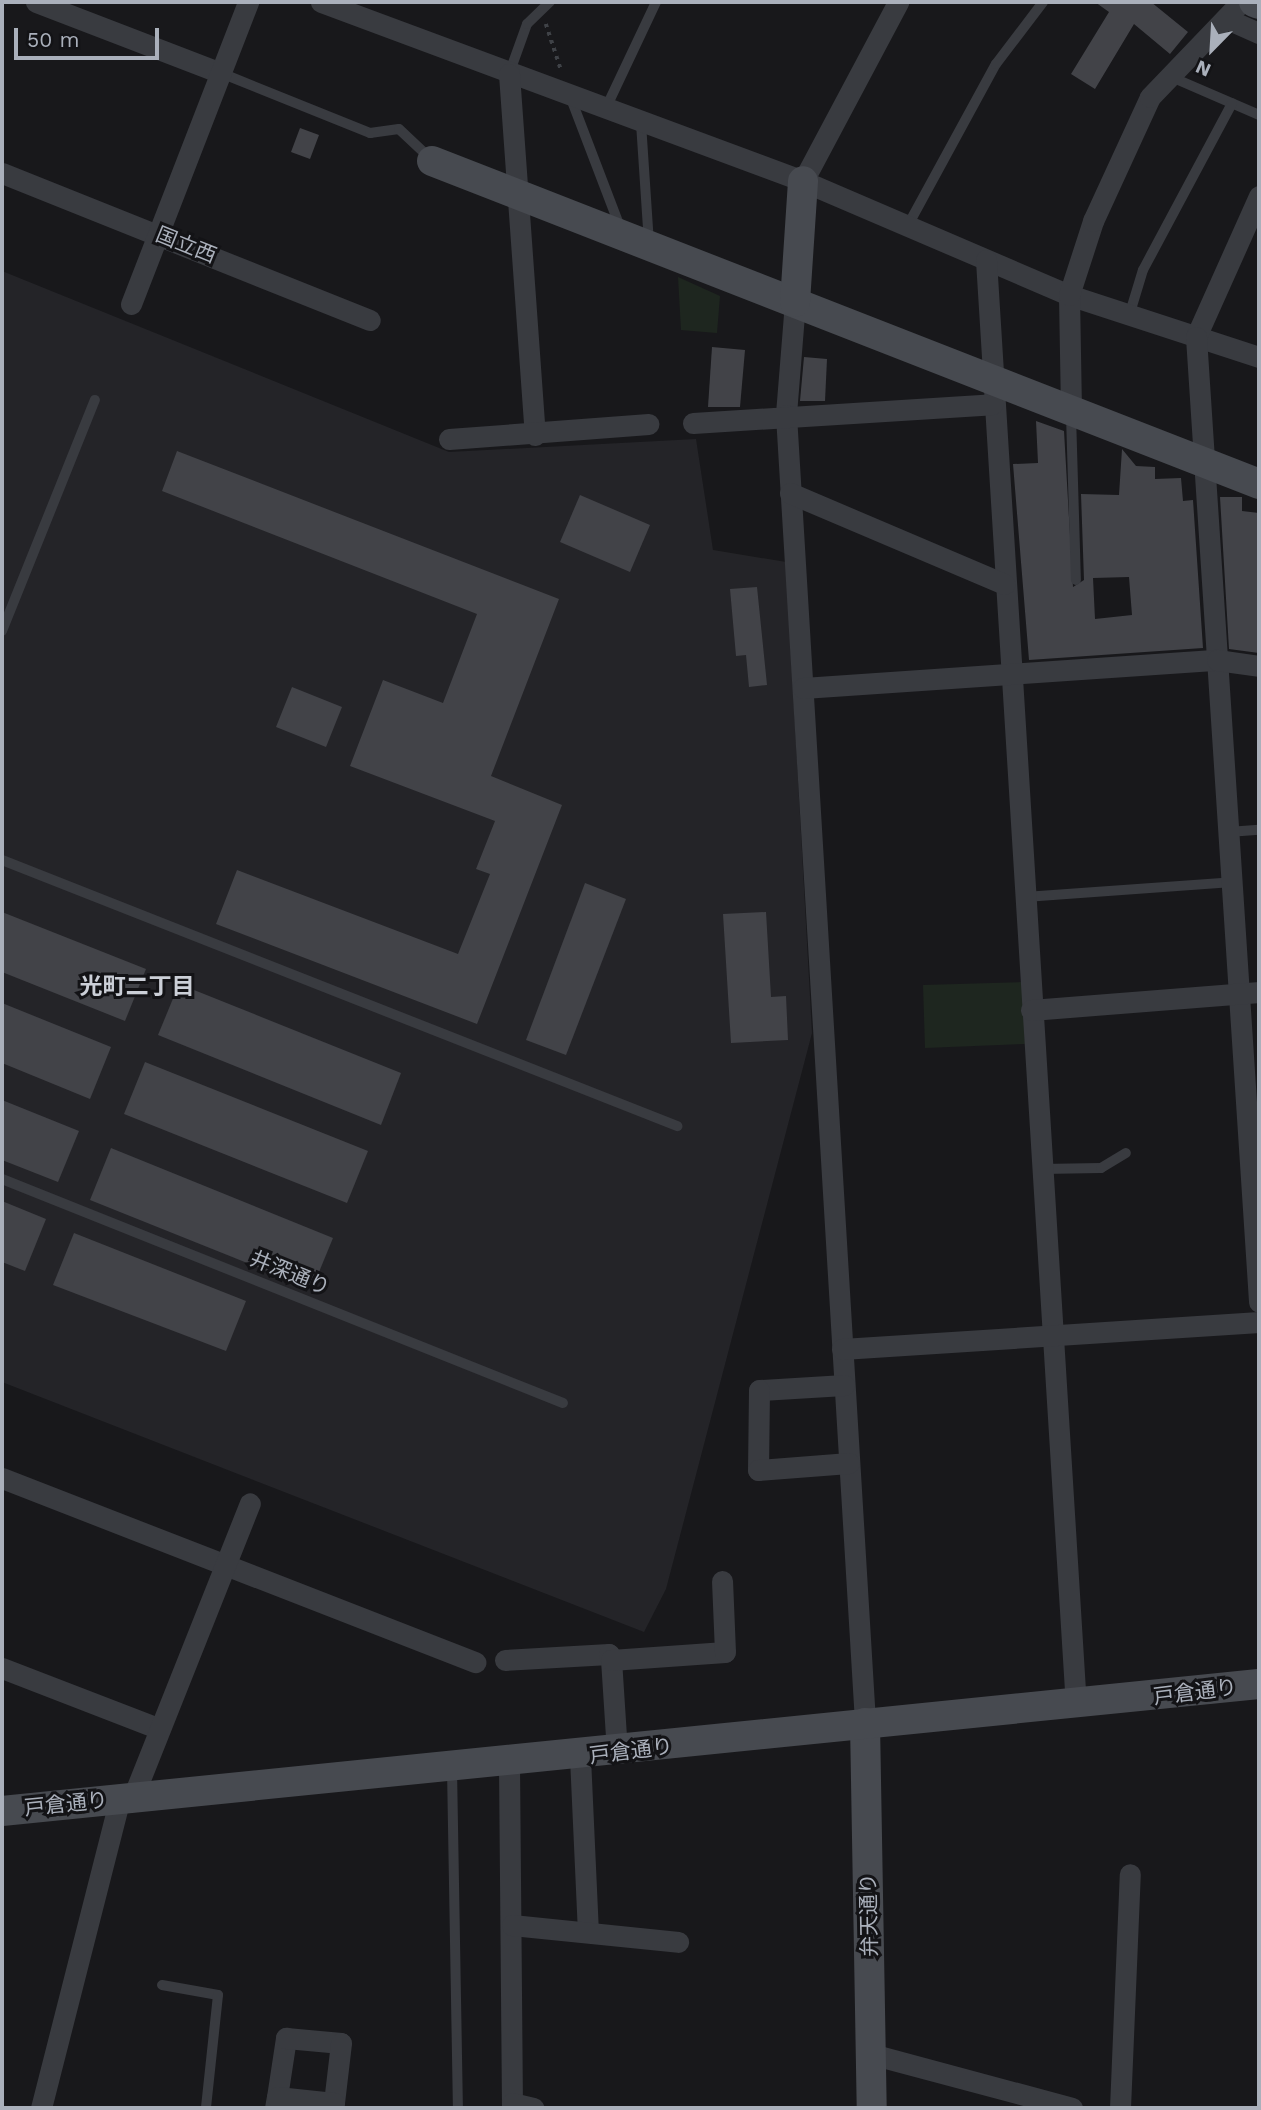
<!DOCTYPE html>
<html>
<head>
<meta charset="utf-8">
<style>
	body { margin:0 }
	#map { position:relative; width:1261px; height:2110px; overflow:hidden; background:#18181b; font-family:"Work Sans","Noto Sans JP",sans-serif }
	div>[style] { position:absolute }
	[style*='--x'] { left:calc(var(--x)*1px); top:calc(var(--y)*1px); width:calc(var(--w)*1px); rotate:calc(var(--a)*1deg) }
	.built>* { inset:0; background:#242428 }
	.green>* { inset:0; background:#1e261f }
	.building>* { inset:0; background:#424348 }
	.path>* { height:3.5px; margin-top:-1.75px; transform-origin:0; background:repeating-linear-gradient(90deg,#3f4247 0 3.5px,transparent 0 8.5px) }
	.lane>* { height:10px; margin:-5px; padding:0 5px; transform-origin:5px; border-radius:5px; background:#393b40 }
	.street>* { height:21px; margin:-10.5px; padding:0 10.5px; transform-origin:10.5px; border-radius:10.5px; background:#393b40 }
	.secondary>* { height:30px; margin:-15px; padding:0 15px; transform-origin:15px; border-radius:15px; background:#474a50 }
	span { translate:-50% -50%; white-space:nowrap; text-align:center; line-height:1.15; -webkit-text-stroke:6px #131316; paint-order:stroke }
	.street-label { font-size:21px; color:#aab0bb }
	.neighbourhood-label { font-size:23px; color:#cbcfd7; font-weight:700 }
	.frame { position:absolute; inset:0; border:4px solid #aab0bb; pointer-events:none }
	.north { position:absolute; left:1177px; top:14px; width:70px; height:70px; -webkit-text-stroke:5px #131316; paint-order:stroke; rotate:204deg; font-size:19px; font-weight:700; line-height:28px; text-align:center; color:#aab0bb }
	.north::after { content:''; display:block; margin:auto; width:24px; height:32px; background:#aab0bb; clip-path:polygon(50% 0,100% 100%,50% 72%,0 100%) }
	.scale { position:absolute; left:14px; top:28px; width:145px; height:32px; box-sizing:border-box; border:4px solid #aab0bb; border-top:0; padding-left:9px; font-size:21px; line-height:24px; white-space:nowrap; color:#aab0bb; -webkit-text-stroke:5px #131316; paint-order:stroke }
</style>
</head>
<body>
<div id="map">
	<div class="built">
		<div style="clip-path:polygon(2px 271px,449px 452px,696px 439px,713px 550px,786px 562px,812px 1033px,666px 1589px,644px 1632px,2px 1382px)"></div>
	</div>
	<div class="green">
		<div style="clip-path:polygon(678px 277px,720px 296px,717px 333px,681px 330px)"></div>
		<div style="clip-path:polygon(1023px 982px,1025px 1044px,925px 1048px,923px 985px)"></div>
	</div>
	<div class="building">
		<div style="clip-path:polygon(1095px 2px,1151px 2px,1188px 32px,1170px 54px,1134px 24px,1095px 89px,1071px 74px,1109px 12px)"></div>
		<div style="clip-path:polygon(300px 128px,319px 135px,310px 159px,291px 152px)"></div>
		<div style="clip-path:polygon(712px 347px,745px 350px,740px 407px,708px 407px)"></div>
		<div style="clip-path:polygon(804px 357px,827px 359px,825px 401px,800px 401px)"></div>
		<div style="clip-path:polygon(evenodd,1036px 421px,1064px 431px,1073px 587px,1084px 580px,1081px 494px,1119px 495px,1122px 449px,1136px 466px,1155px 467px,1155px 479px,1181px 478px,1183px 501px,1193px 500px,1203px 648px,1029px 660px,1013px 464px,1038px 463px,1036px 421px,1129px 577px,1132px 615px,1095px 619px,1093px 578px,1129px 577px)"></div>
		<div style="clip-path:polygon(177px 451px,559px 599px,491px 776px,562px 805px,477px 1024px,216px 924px,237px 870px,458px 954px,490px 874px,476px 869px,495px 821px,350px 766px,383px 680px,443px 703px,477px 614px,162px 491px)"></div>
		<div style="clip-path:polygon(580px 495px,650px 525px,630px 572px,560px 542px)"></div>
		<div style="clip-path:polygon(1220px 497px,1242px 497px,1242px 511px,1259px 513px,1259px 653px,1229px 649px)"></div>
		<div style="clip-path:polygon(757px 587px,767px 685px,749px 687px,746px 655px,736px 656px,730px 589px)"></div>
		<div style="clip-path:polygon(292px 687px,342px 707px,326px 747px,276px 727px)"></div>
		<div style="clip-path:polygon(585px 883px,626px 899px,566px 1055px,526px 1040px)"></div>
		<div style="clip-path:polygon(2px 912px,146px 969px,125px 1021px,2px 972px)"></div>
		<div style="clip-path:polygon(766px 912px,771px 997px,786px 996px,788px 1040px,731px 1043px,723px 914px)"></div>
		<div style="clip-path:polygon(179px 984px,401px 1073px,381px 1125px,158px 1035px)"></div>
		<div style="clip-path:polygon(2px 1003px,111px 1047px,90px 1099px,2px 1063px)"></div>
		<div style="clip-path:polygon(145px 1062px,368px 1151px,347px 1203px,124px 1114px)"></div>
		<div style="clip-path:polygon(2px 1100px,79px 1131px,58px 1182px,2px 1160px)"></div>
		<div style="clip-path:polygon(111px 1148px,333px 1238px,312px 1289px,90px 1200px)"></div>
		<div style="clip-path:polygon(2px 1201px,46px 1219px,25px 1271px,2px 1262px)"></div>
		<div style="clip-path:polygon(74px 1233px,246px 1301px,226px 1351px,53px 1285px)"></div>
	</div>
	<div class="path">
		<div style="--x:546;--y:24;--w:48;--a:71.9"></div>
	</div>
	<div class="lane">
		<div style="--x:221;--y:73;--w:161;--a:21.9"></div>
		<div style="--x:370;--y:133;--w:29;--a:-8"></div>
		<div style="--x:399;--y:129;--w:45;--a:43.2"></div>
		<div style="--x:509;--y:74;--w:53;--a:-70.2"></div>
		<div style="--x:527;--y:24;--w:32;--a:-44"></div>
		<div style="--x:1169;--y:76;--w:98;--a:23.4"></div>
		<div style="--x:570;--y:96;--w:140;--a:69.1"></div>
		<div style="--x:605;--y:110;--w:119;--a:-64.7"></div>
		<div style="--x:641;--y:123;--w:119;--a:86.2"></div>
		<div style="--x:907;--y:227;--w:186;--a:-61.4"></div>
		<div style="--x:996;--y:64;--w:78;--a:-52.8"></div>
		<div style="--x:1129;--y:316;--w:48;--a:-73.1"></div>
		<div style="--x:1143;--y:270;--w:189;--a:-61.9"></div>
		<div style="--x:1071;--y:415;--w:165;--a:88.3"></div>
		<div style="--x:2;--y:631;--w:249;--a:-68.1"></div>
		<div style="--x:1228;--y:832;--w:31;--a:-4"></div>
		<div style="--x:2;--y:860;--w:726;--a:21.51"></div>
		<div style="--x:1025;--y:897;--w:208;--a:-4.1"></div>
		<div style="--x:1042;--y:1169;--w:59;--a:-1"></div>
		<div style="--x:1101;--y:1168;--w:29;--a:-31"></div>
		<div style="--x:2;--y:1179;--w:604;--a:21.77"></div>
		<div style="--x:452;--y:1769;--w:339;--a:89"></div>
		<div style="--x:162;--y:1985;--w:57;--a:10.1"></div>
		<div style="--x:218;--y:1995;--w:114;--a:96.1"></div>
	</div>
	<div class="street">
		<div style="--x:36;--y:2;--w:198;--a:21"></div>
		<div style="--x:321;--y:2;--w:514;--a:20.37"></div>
		<div style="--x:803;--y:181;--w:289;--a:23.2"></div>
		<div style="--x:1069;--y:295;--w:200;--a:18.1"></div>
		<div style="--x:1227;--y:19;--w:35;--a:24"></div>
		<div style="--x:509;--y:74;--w:362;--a:85.9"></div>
		<div style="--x:2;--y:173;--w:396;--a:21.8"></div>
		<div style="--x:803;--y:181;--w:203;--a:-62"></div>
		<div style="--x:1259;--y:196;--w:154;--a:114.1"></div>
		<div style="--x:1196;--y:337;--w:967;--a:86.26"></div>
		<div style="--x:986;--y:260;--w:1448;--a:86.44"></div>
		<div style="--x:795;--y:302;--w:113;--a:94.6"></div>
		<div style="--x:786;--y:415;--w:1310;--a:86.54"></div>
		<div style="--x:131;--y:304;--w:324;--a:-68.8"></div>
		<div style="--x:1071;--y:410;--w:115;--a:-91"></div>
		<div style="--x:1069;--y:295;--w:78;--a:-72"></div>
		<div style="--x:1093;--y:221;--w:136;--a:-65.3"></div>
		<div style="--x:1150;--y:97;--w:132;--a:-46.2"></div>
		<div style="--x:693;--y:423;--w:300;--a:-3.6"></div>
		<div style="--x:449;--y:439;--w:200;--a:-4.3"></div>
		<div style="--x:790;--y:493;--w:233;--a:23"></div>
		<div style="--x:803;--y:688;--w:415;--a:-3.9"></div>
		<div style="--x:1217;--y:660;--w:42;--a:8.1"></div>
		<div style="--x:1031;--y:1010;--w:229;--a:-4.5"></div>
		<div style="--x:842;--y:1349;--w:418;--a:-3.7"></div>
		<div style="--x:844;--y:1385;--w:85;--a:176.6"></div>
		<div style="--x:759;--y:1390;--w:80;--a:90.7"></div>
		<div style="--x:758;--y:1470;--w:91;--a:-4.4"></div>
		<div style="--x:2;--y:1478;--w:508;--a:21.26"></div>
		<div style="--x:505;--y:1660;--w:104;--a:-3.3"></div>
		<div style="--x:609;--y:1654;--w:6;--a:72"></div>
		<div style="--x:2;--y:1668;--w:169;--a:21.1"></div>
		<div style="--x:617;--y:1752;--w:92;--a:-93.7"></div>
		<div style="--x:611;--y:1660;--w:114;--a:-4"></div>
		<div style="--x:725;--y:1652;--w:71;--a:-92.4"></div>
		<div style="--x:580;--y:1757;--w:175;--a:87.4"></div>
		<div style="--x:509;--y:1764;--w:344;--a:89.5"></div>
		<div style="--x:133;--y:1797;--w:316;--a:-68.3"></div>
		<div style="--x:512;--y:1925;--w:167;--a:5.8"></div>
		<div style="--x:871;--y:2054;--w:208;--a:15"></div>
		<div style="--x:512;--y:2103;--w:22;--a:13"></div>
		<div style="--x:41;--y:2108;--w:320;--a:-75.7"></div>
		<div style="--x:275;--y:2108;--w:11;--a:-80"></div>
		<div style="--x:277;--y:2097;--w:60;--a:-81.3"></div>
		<div style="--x:286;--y:2038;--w:55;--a:5.2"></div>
		<div style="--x:341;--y:2043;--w:60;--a:96.7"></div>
		<div style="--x:334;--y:2103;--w:57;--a:-174"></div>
		<div style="--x:1120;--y:2108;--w:234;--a:-87.6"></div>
	</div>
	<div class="secondary">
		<div style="--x:1254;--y:2;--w:5;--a:22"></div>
		<div style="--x:432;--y:161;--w:888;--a:21.33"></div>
		<div style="--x:795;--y:302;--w:121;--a:-86.2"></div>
		<div style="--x:865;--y:1723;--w:385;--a:89"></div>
		<div style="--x:2;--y:1811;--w:1263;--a:-5.77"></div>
	</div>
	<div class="street-label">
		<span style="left:186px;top:245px;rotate:22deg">国立西</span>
		<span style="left:290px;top:1273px;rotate:22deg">井深通り</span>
		<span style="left:1195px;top:1692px;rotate:-7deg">戸倉通り</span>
		<span style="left:631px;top:1751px;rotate:-7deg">戸倉通り</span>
		<span style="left:66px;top:1804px;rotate:-6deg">戸倉通り</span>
		<span style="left:869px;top:1915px;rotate:-91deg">弁天通り</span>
	</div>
	<div class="neighbourhood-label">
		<span style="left:137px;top:987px">光町二丁目</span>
	</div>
	<div class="frame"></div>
	<div class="north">N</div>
	<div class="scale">50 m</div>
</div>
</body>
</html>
